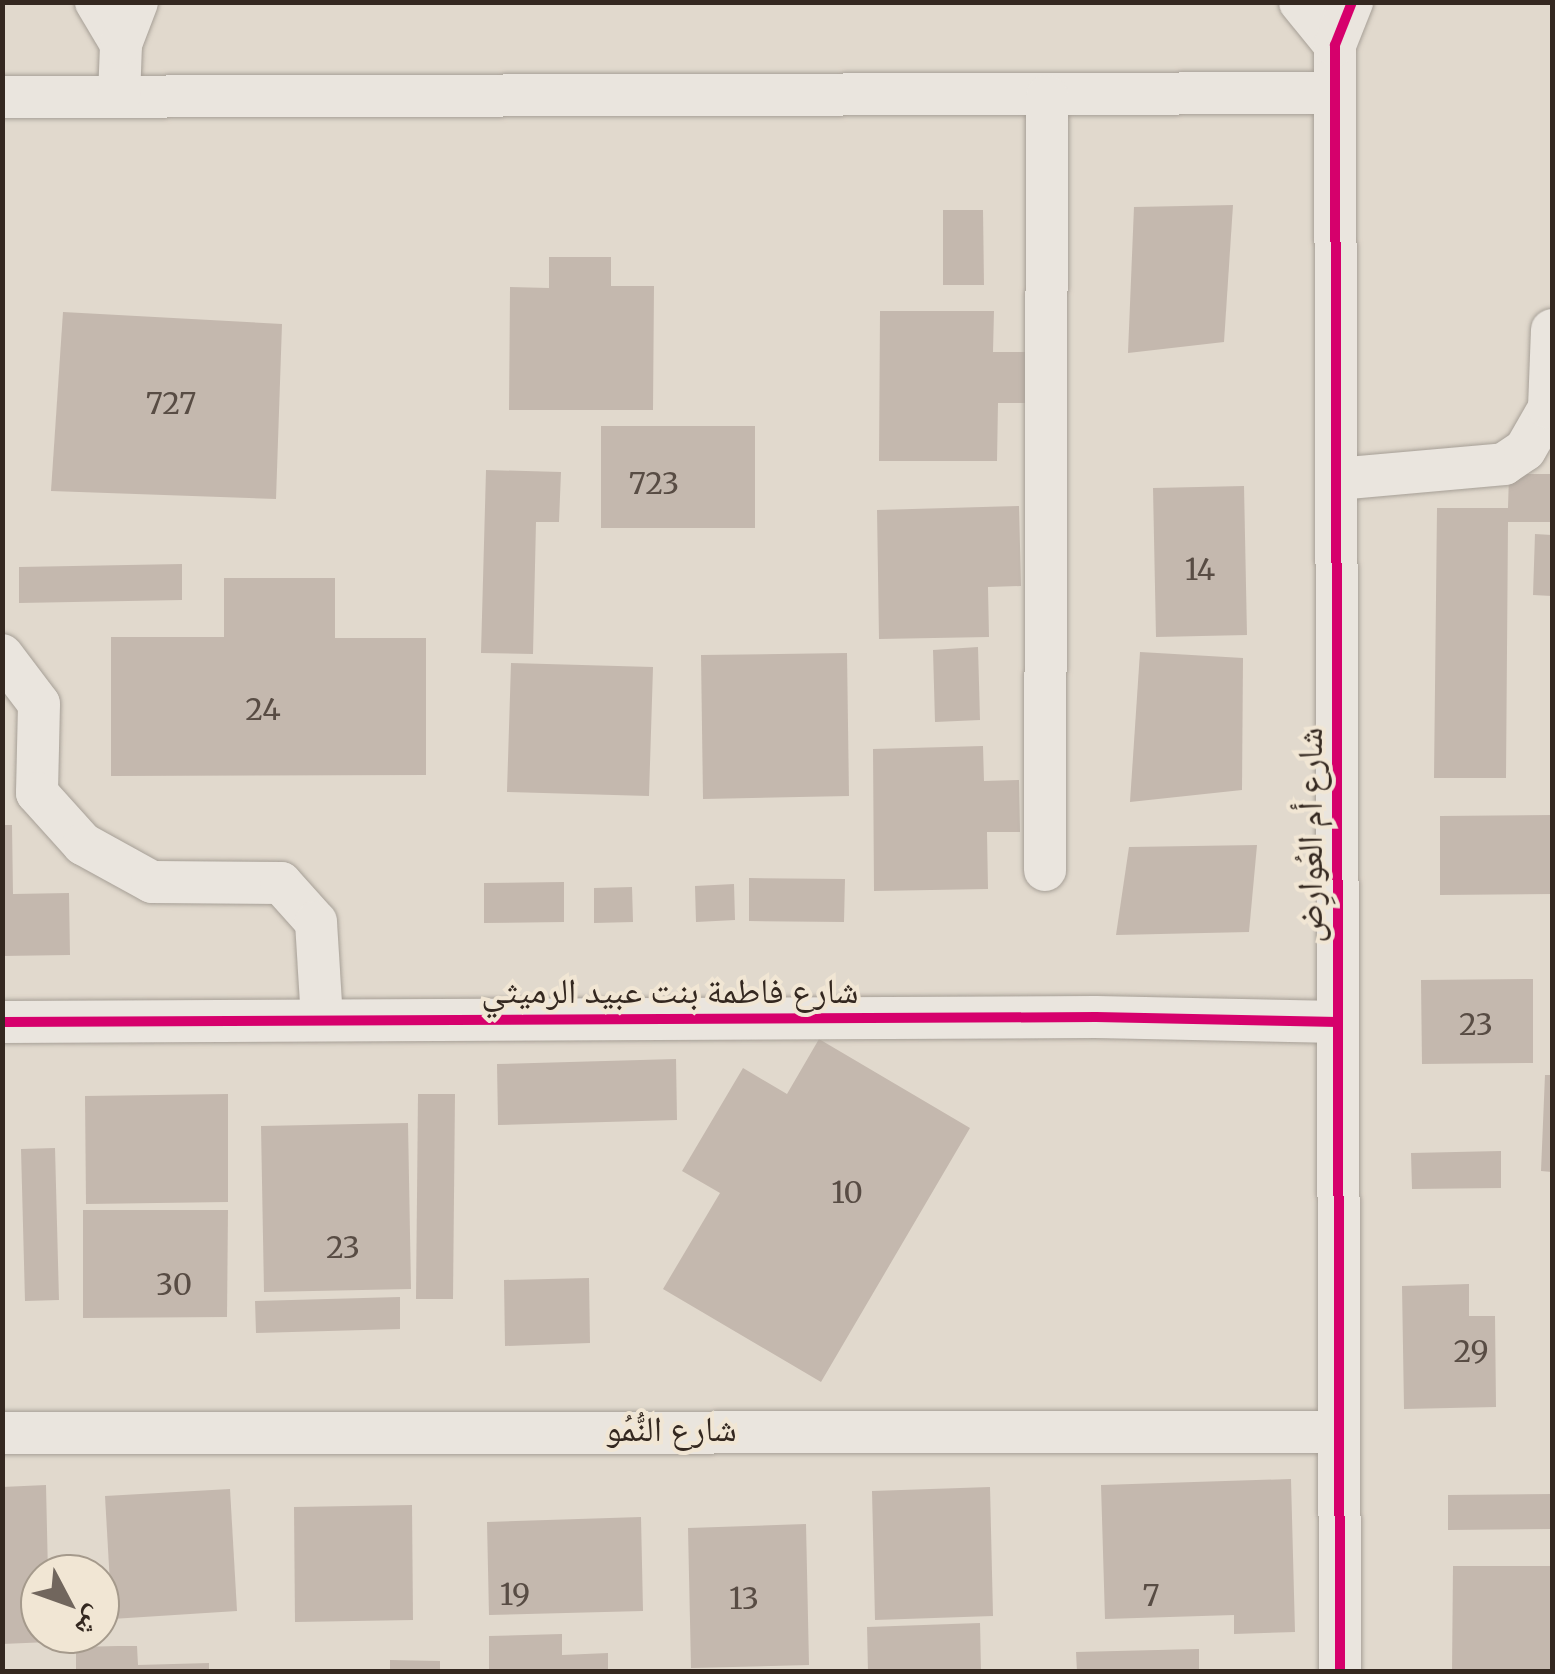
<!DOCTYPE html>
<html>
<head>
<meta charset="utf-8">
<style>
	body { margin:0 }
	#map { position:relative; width:1555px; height:1674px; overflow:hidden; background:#e1d9cd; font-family:Merriweather,"Noto Naskh Arabic",serif }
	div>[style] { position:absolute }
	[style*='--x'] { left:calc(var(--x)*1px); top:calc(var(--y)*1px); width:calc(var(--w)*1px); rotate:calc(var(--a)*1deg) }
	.building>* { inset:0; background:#c4b8ae }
	.roads { filter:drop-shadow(0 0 2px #a69f96) drop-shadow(0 0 2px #a69f96) }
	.minor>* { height:42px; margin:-21px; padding:0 21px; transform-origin:21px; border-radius:21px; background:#eae5de }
	.cycleway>* { height:10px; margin:-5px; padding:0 5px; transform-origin:5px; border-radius:5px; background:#d6006c }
	span { translate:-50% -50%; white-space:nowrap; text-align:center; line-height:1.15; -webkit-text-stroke:8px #f1e6d4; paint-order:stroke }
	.number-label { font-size:30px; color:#584c44 }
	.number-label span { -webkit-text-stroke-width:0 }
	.street-label { font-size:35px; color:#342820 }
	.frame { position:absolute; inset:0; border:5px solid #342820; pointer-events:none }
	.north { position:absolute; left:20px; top:1554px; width:100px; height:100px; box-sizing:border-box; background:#f1e6d4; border:2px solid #a59a8c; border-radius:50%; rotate:131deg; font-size:28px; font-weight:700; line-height:40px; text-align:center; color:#342820 }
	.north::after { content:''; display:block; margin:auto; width:35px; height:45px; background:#71665d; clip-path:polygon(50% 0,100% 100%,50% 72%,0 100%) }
</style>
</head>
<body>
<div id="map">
	<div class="building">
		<div style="clip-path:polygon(1233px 205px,1224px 342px,1128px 353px,1134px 207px)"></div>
		<div style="clip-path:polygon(943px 210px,983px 210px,984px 285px,943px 285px)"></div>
		<div style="clip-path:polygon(549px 257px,611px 257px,611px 286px,654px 286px,653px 410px,509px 410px,510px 287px,549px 288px)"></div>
		<div style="clip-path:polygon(880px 311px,994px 311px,993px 352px,1029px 352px,1028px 403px,998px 403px,997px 461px,879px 461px)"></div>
		<div style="clip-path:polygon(63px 312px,282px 324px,276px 499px,51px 491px)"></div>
		<div style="clip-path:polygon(601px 426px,755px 426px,755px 528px,601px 528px)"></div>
		<div style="clip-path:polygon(486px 470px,561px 472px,559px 522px,536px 522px,533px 654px,481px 653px)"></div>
		<div style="clip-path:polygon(1509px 474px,1552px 474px,1552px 522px,1508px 522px,1506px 778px,1434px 778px,1437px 508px,1508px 508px)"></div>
		<div style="clip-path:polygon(1244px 486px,1247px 635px,1156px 637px,1153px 488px)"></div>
		<div style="clip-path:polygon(1019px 506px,1021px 586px,988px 587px,989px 637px,879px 639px,877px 510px)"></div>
		<div style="clip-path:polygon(1535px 534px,1552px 535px,1552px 596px,1533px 595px)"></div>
		<div style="clip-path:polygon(182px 564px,182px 600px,19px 603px,19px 567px)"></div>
		<div style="clip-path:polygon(224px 578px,335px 578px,335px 638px,426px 638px,426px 775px,111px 776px,111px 637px,224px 637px)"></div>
		<div style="clip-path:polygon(978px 647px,980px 720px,935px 722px,933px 650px)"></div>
		<div style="clip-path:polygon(1140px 652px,1243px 658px,1242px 790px,1130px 802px)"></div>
		<div style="clip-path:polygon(847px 653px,849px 796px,703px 799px,701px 655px)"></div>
		<div style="clip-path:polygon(511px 663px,653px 667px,649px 796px,507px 792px)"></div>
		<div style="clip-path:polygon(983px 746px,984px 781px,1019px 780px,1020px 832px,987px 832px,988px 889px,874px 891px,873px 749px)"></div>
		<div style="clip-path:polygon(1552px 815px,1552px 894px,1440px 895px,1440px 816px)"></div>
		<div style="clip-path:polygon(2px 825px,12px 825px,13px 894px,69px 893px,70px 955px,2px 956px)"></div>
		<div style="clip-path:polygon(1257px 845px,1249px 932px,1116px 935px,1129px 847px)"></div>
		<div style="clip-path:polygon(749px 878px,845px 879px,844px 922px,749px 921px)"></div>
		<div style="clip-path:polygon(564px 882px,564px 922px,484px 923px,484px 883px)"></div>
		<div style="clip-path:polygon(734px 884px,735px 920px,696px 922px,695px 886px)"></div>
		<div style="clip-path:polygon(632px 887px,633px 922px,594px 923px,594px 888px)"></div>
		<div style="clip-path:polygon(1533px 979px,1533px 1063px,1422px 1064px,1421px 980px)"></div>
		<div style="clip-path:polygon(819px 1039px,970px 1128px,821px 1382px,663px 1289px,720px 1193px,682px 1171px,743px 1068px,787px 1094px)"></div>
		<div style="clip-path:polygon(676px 1059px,677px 1120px,498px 1125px,497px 1064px)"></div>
		<div style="clip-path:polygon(1545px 1075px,1552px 1075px,1552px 1172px,1541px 1171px)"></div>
		<div style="clip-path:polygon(228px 1094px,228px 1202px,86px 1204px,85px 1096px)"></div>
		<div style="clip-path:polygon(418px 1094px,455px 1094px,453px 1299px,416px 1299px)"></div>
		<div style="clip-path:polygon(408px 1123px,411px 1289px,264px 1292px,261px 1126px)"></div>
		<div style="clip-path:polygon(55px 1148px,59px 1300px,25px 1301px,21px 1149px)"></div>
		<div style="clip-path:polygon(1501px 1151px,1501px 1188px,1412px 1189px,1411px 1153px)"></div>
		<div style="clip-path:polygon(83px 1210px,228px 1210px,227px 1317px,83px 1318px)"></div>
		<div style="clip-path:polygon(589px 1278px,590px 1343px,505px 1346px,504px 1280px)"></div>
		<div style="clip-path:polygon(1469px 1284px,1469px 1316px,1495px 1316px,1496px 1407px,1404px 1409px,1402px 1286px)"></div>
		<div style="clip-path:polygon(400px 1297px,400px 1329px,256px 1333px,255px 1301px)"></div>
		<div style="clip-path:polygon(1291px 1479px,1295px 1632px,1234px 1634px,1234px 1615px,1105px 1619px,1101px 1485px)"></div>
		<div style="clip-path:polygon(46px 1485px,48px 1574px,40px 1574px,40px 1634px,49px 1634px,49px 1642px,2px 1644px,2px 1487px)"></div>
		<div style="clip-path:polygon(990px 1487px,993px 1616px,875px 1620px,872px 1491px)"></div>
		<div style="clip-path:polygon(230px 1489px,237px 1611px,112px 1619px,105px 1496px)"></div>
		<div style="clip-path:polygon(1552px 1494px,1552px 1529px,1448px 1530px,1448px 1495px)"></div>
		<div style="clip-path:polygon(412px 1505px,413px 1620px,295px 1622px,294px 1507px)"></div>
		<div style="clip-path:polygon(641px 1517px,643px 1611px,489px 1615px,487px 1522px)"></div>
		<div style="clip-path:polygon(806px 1524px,809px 1665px,691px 1668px,688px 1528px)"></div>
		<div style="clip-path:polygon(1453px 1566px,1552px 1566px,1552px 1672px,1452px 1672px)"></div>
		<div style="clip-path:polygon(980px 1623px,981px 1672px,868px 1672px,867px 1627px)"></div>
		<div style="clip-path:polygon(562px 1634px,562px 1655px,608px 1653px,608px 1672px,489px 1672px,489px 1636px)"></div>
		<div style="clip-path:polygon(118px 1646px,137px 1646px,138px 1665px,209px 1663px,209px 1672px,76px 1672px,76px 1647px)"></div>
		<div style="clip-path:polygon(1199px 1649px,1199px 1672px,1077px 1672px,1076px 1652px)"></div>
		<div style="clip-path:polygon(390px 1660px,440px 1661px,440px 1672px,390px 1672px)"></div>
	</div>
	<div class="roads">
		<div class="minor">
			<div style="--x:96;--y:2;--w:49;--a:59.2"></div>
			<div style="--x:1300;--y:2;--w:55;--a:50.9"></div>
			<div style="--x:2;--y:97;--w:1333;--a:-0.17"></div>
			<div style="--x:119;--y:97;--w:53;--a:-87.8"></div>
			<div style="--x:121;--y:44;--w:45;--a:-69.1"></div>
			<div style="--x:1337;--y:479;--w:168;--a:-5.1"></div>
			<div style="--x:1504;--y:464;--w:25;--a:-34"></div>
			<div style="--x:1525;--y:450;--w:48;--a:-60.3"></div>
			<div style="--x:1549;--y:408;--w:78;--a:-87.8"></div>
			<div style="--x:2;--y:655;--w:61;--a:52.9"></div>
			<div style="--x:39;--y:704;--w:89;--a:91.3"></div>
			<div style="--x:37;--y:793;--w:69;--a:48"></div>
			<div style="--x:83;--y:844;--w:79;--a:28.8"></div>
			<div style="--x:152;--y:882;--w:129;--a:0.4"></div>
			<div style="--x:281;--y:883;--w:52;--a:48.1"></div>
			<div style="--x:316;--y:922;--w:98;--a:86.5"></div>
			<div style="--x:1045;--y:870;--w:774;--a:-89.85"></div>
			<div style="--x:2;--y:1022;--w:1094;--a:-0.26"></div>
			<div style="--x:1096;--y:1017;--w:242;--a:1.2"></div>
			<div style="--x:2;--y:1433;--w:1337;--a:-0.04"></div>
			<div style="--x:1340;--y:1672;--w:1627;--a:-90.18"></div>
			<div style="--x:1335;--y:45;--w:46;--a:-68.4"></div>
		</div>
	</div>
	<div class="cycleway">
		<div style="--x:2;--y:1022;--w:1094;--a:-0.26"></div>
		<div style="--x:1096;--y:1017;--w:242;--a:1.2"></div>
		<div style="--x:1340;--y:1672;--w:1627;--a:-90.18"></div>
		<div style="--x:1335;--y:45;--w:46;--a:-68.4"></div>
	</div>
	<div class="number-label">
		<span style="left:171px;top:403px">727</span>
		<span style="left:654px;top:483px">723</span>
		<span style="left:1200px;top:569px">14</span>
		<span style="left:263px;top:709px">24</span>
		<span style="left:1476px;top:1024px">23</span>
		<span style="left:847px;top:1192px">10</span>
		<span style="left:343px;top:1247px">23</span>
		<span style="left:174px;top:1284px">30</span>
		<span style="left:1471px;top:1351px">29</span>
		<span style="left:515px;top:1594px">19</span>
		<span style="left:1151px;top:1595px">7</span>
		<span style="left:744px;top:1598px">13</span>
	</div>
	<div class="street-label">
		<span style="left:1310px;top:835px;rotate:-90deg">شارع أم العُوارِض</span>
		<span style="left:670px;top:991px">شارع فاطمة بنت عبيد الرميثي</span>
		<span style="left:671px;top:1429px">شارع النُّمُو</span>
	</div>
	<div class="frame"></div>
	<div class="north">ش</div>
</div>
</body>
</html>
